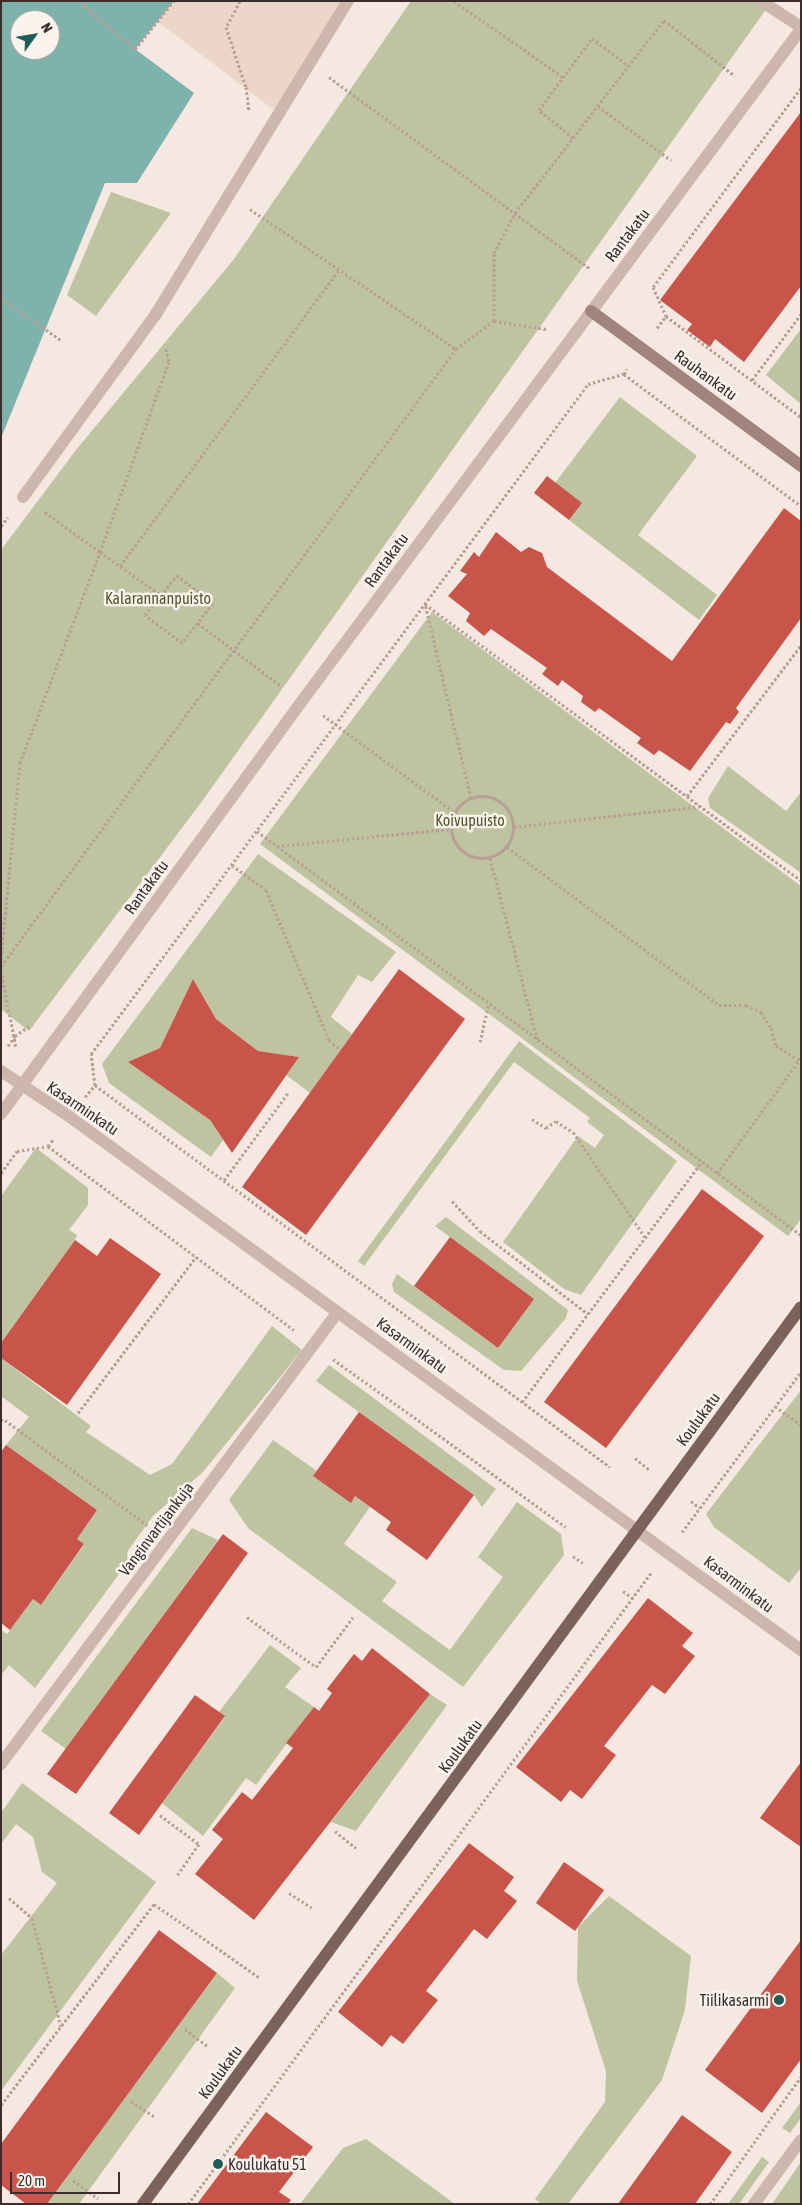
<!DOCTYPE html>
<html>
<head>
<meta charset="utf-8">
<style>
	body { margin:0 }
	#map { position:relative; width:802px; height:2205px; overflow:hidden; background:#f4e8e1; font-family:"Asap Condensed",sans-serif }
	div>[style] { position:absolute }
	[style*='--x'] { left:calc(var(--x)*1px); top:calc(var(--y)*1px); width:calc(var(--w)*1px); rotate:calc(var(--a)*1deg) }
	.green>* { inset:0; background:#bdc49f }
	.plaza>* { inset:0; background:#ecd6c7 }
	.water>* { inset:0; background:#7eb2ac }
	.building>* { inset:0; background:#c9554a }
	.path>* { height:3px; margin-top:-1.5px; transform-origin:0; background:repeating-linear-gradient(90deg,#b99f95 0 2.5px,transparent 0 5px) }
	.path>.ring { margin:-1.5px; padding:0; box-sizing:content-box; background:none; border:3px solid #b99f95; border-radius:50% }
	.lane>* { height:12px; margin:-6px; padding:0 6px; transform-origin:6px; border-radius:6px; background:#cdb6ab }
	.street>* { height:12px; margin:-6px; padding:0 6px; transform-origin:6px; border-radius:6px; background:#cdb6ab }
	.secondary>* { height:12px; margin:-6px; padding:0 6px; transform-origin:6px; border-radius:6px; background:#a1847c }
	.primary>* { height:12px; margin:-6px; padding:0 6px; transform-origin:6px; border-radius:6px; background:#7d625c }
	.dots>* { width:14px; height:14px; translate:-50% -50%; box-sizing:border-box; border:2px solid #fbf3ee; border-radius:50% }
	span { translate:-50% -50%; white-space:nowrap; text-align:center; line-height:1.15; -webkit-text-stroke:5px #fbf3ee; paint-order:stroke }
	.street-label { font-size:16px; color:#3b2d2b }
	.park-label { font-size:16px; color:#515a2e }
	.poi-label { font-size:16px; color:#3b2d2b }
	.right { translate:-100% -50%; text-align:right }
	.left { translate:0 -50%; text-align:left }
	.frame { position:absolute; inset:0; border:2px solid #3b2d2b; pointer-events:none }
	.north { position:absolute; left:10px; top:10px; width:50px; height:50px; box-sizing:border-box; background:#fbf3ee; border:1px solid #aea4a0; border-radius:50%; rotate:58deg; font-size:14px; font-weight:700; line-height:20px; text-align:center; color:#3b2d2b }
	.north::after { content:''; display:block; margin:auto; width:18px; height:22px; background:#1e5e58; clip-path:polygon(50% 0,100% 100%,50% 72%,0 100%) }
	.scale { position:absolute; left:10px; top:2172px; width:110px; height:22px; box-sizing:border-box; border:2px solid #3b2d2b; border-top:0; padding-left:6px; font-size:15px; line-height:18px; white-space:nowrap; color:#3b2d2b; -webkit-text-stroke:4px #fbf3ee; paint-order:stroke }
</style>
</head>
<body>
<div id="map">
	<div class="green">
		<div style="clip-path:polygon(411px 1px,772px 1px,203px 800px,29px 1031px,1px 1009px,1px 550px,76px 450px,234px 259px)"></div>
		<div style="clip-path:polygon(111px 192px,171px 213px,96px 316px,67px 295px)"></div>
		<div style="clip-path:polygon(801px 329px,801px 404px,766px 375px)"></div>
		<div style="clip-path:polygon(620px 397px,697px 456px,638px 535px,717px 595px,699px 620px,569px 520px,581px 503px,555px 483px)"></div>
		<div style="clip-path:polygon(432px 612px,801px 886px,801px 1219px,788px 1236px,260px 844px)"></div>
		<div style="clip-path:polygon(728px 766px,786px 811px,801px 792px,801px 873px,710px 808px,708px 798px)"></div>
		<div style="clip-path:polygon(258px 854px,396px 952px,372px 982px,358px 975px,331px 1017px,352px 1034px,310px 1093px,286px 1075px,299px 1057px,258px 1051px,216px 1019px,193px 979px,160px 1048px,129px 1062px,210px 1120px,223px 1140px,211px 1157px,109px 1083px,102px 1064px)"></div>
		<div style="clip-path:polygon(519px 1041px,677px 1161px,581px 1295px,564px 1289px,503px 1242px,578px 1136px,595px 1148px,604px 1135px,587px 1122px,590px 1118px,514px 1062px,364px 1266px,358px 1261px)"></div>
		<div style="clip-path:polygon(36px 1148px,88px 1188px,88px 1205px,69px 1230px,77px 1235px,75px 1240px,1px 1343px,1px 1196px)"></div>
		<div style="clip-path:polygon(446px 1217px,568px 1310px,566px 1318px,521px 1371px,504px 1370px,394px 1292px,392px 1284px,397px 1274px,498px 1348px,533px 1299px,435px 1226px)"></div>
		<div style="clip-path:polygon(272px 1326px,302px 1350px,203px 1472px,153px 1516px,127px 1552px,128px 1562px,35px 1688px,9px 1665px,1px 1675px,1px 1630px,7px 1634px,33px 1599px,41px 1605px,84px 1545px,77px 1539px,97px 1510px,6px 1445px,29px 1417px,1px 1396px,1px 1358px,91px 1426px,86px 1432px,150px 1475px,172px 1464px)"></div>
		<div style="clip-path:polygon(329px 1365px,496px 1489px,482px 1507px,474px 1495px,316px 1381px)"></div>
		<div style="clip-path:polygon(801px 1390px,801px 1568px,789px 1583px,714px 1527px,706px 1514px)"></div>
		<div style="clip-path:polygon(273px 1440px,317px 1471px,351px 1502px,355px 1496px,370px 1507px,344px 1544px,397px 1582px,382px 1601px,450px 1650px,503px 1577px,478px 1557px,517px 1502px,561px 1534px,564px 1555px,463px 1687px,248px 1528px,229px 1500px)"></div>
		<div style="clip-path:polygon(192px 1528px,218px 1540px,66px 1749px,41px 1731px)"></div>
		<div style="clip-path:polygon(270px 1645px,301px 1668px,285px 1687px,314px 1707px,256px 1785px,246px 1778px,203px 1836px,162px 1803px,225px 1717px,219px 1712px)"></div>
		<div style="clip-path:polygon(430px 1694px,447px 1705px,356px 1831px,331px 1822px)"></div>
		<div style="clip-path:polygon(22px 1783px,156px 1882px,1px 2091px,1px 1955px,57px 1883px,42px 1872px,33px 1837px,16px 1824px,1px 1844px,1px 1813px)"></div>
		<div style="clip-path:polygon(609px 1896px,691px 1956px,685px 2010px,662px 2080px,568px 2204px,541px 2204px,535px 2199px,605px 2102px,606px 2071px,577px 1981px,578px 1927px)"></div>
		<div style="clip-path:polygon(217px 1973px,235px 1988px,79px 2204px,47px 2204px)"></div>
		<div style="clip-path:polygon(801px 2102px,801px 2118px,790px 2133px,782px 2128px)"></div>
		<div style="clip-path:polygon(366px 2139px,455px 2204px,300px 2204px,343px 2148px)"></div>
		<div style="clip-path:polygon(762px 2157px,769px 2162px,739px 2204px,728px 2204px)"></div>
		<div style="clip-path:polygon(801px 2162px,801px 2204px,772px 2204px)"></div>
	</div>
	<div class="plaza">
		<div style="clip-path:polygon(174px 1px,348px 1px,278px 113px,158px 22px)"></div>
	</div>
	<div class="water">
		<div style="clip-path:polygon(evenodd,1px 1px,174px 1px,135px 49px,194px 93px,137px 183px,105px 183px,1px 438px,1px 1px,20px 20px,50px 20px,50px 50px,20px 50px,20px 20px)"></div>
	</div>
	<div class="building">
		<div style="clip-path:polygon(801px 112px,801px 286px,744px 362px,715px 339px,710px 347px,687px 330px,692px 324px,660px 300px)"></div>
		<div style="clip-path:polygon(547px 476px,582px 503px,569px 520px,534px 493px)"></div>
		<div style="clip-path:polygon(784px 508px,801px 521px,801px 618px,736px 708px,739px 712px,730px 724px,726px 722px,690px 771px,659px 750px,654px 755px,637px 743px,641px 738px,599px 708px,595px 712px,581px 702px,583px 696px,562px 680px,558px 686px,542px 674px,547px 668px,491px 629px,484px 636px,466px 621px,470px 613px,448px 596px,467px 574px,460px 571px,474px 552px,479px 557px,496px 532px,521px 552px,529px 547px,542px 553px,547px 567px,672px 661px)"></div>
		<div style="clip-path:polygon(399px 969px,465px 1019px,306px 1235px,242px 1187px)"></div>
		<div style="clip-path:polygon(193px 979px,216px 1019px,258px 1051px,299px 1057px,232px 1153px,210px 1120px,128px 1062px,160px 1048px)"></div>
		<div style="clip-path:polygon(702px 1189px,764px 1236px,606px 1448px,544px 1402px)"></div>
		<div style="clip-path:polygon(450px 1237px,534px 1299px,498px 1348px,414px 1286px)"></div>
		<div style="clip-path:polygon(110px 1238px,161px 1274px,67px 1405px,1px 1358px,1px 1343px,75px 1240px,97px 1256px)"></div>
		<div style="clip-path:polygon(359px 1412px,474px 1495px,427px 1560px,386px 1530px,391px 1522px,355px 1496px,351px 1503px,313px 1476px)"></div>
		<div style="clip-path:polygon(6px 1445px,97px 1510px,77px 1539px,84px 1544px,41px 1605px,33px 1599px,10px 1630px,1px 1623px,1px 1452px)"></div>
		<div style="clip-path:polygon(223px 1534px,248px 1553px,76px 1794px,47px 1774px)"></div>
		<div style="clip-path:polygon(648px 1598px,693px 1633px,682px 1646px,695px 1656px,665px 1694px,652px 1685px,604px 1746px,616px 1755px,582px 1799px,570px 1790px,561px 1802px,516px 1767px)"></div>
		<div style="clip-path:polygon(372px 1648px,430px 1694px,254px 1920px,195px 1874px,223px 1839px,212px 1830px,242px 1792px,252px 1800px,293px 1748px,286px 1743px,314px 1707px,319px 1711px,332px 1693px,327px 1689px,354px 1654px,362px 1661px)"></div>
		<div style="clip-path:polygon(195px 1695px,225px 1716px,139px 1835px,109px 1813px)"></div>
		<div style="clip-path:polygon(801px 1762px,801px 1847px,760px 1818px)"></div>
		<div style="clip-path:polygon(469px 1843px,514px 1877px,504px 1891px,517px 1901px,487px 1939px,474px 1929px,426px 1991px,438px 2000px,403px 2044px,391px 2035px,382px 2047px,338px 2012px)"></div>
		<div style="clip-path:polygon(564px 1862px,604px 1890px,575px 1931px,536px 1903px)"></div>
		<div style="clip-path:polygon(159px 1930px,217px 1973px,47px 2204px,26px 2204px,1px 2185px,1px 2144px)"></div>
		<div style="clip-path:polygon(801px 1940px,801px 2059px,762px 2113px,705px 2070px)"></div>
		<div style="clip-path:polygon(266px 2112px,313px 2147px,279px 2192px,291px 2200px,288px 2204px,197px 2204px)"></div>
		<div style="clip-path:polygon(682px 2115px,732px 2152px,695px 2204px,618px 2204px)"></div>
	</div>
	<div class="path">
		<div style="--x:79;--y:1;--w:74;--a:40.6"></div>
		<div style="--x:135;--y:49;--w:62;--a:-50.9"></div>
		<div style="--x:240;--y:1;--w:30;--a:118"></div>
		<div style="--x:226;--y:27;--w:63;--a:71.6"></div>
		<div style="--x:246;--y:87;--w:24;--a:83"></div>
		<div style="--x:454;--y:1;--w:133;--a:34.9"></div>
		<div style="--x:329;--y:77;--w:324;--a:36.3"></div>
		<div style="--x:801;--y:88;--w:248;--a:126.6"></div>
		<div style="--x:653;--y:287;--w:32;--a:66"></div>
		<div style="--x:666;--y:316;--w:169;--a:36.8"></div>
		<div style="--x:598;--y:106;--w:91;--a:36.5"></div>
		<div style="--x:573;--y:138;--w:44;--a:-140.5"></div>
		<div style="--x:539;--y:110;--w:89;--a:-53.6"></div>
		<div style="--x:592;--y:38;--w:46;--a:37.1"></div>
		<div style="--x:250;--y:209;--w:249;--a:34.2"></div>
		<div style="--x:1;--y:298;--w:75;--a:35.2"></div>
		<div style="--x:494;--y:321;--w:68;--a:-90"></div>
		<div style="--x:494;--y:253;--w:45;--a:-62.3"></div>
		<div style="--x:515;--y:213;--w:244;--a:-52.3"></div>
		<div style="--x:664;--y:20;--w:90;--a:38.3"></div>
		<div style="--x:657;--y:328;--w:15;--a:-53"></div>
		<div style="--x:624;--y:374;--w:221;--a:36.7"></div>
		<div style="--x:752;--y:380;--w:82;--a:-53.4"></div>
		<div style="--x:45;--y:512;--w:68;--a:36"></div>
		<div style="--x:100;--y:552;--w:203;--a:-70.1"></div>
		<div style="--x:169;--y:361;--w:15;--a:-106"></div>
		<div style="--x:1;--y:526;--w:11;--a:-52"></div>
		<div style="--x:120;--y:566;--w:367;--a:-53.5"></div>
		<div style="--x:177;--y:575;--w:46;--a:37.9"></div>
		<div style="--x:213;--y:603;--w:51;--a:127.8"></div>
		<div style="--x:182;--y:643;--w:46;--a:-142.9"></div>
		<div style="--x:145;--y:615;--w:51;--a:-51.3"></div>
		<div style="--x:198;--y:623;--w:104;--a:37.2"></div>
		<div style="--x:323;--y:715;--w:163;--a:36.5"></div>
		<div class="ring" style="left:451px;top:796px;width:59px;height:59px"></div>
		<div style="--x:687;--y:796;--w:189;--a:-52.9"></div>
		<div style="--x:471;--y:798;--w:199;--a:-103.3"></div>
		<div style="--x:425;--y:604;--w:466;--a:36.3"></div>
		<div style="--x:514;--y:827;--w:187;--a:-6.4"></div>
		<div style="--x:257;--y:831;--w:678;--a:36.6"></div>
		<div style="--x:277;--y:846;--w:174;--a:-5.6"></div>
		<div style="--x:507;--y:847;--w:264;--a:36.7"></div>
		<div style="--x:719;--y:1005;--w:27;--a:0"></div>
		<div style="--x:746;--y:1005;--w:17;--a:25"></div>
		<div style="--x:761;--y:1012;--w:19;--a:58"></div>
		<div style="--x:771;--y:1028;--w:18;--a:74"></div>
		<div style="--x:776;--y:1045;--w:30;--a:34"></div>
		<div style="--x:490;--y:858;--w:187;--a:75.4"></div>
		<div style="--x:232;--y:865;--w:42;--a:36.3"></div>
		<div style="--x:266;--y:890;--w:163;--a:67.2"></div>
		<div style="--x:329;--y:1040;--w:12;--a:42"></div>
		<div style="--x:1;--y:959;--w:197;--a:-84.5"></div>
		<div style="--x:20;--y:763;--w:226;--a:-69.2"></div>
		<div style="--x:100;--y:552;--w:75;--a:35.2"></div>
		<div style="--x:1;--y:966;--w:767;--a:-53.59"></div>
		<div style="--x:456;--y:349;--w:47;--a:-36.4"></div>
		<div style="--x:494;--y:321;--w:53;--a:8.7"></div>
		<div style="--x:1;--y:970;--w:79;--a:79.1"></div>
		<div style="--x:480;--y:1042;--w:39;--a:-77"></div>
		<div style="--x:8;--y:1046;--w:12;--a:-55"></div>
		<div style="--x:15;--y:1036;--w:21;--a:-35"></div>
		<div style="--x:95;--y:1085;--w:641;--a:36.57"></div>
		<div style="--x:85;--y:1097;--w:16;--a:-50"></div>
		<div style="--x:95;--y:1085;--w:31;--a:-97"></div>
		<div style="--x:91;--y:1054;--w:834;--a:-53.43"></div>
		<div style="--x:588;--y:384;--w:37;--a:-16"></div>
		<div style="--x:624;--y:374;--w:6;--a:-59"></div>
		<div style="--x:532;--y:1119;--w:17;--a:33"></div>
		<div style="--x:546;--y:1128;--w:12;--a:-35"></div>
		<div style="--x:556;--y:1121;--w:20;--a:33"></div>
		<div style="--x:573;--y:1132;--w:127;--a:55.6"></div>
		<div style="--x:48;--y:1146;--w:307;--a:36.8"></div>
		<div style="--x:1;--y:1173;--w:27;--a:-54"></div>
		<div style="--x:17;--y:1151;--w:31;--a:-9"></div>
		<div style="--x:48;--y:1146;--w:10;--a:-53"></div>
		<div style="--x:717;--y:1173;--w:142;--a:-53.9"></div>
		<div style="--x:224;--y:1180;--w:108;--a:-53.7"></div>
		<div style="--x:452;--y:1201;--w:41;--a:47"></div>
		<div style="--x:480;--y:1231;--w:136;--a:37.5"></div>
		<div style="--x:333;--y:1359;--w:287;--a:35.8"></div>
		<div style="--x:522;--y:1402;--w:301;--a:-53.2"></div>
		<div style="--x:775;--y:1406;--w:32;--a:36"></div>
		<div style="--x:78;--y:1413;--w:196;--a:-52.9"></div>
		<div style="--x:1;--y:1420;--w:4;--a:0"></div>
		<div style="--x:5;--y:1420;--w:177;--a:36.5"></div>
		<div style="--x:635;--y:1458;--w:19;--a:39"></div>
		<div style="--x:691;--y:1501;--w:11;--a:38"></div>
		<div style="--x:682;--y:1532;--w:199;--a:-53.4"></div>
		<div style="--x:573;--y:1556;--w:12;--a:35"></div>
		<div style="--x:623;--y:1591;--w:12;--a:35"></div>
		<div style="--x:247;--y:1617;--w:85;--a:35.9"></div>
		<div style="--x:316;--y:1667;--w:62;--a:-53.5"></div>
		<div style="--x:160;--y:1815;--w:49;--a:36.6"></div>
		<div style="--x:199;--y:1844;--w:40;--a:124.9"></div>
		<div style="--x:335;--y:1831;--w:27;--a:39"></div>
		<div style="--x:289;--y:1893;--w:27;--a:33"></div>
		<div style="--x:9;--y:1898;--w:30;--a:41"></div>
		<div style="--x:32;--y:1918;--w:112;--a:75"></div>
		<div style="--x:185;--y:2029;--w:30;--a:37"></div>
		<div style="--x:131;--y:2101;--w:30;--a:34"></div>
		<div style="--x:1;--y:2105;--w:253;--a:-52.7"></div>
		<div style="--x:154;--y:1904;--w:129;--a:34.9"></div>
		<div style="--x:73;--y:2180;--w:31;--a:36"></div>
		<div style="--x:188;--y:2204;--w:783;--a:-53.73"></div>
		<div style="--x:710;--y:2204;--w:156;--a:-54.4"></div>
	</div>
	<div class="lane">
		<div style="--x:761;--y:1;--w:48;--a:33"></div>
		<div style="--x:23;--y:497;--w:226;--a:-54"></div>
		<div style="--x:156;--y:314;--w:367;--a:-58.5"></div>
		<div style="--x:1;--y:1764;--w:562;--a:-53.31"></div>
	</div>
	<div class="street">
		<div style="--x:1;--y:1071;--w:83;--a:33.7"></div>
		<div style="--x:70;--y:1117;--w:905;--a:36.1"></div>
		<div style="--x:1;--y:1114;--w:511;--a:-53.91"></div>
		<div style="--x:302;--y:701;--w:837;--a:-53.4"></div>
		<div style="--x:754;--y:2204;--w:79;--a:-53.7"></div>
	</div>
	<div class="secondary">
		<div style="--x:591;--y:311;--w:261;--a:36.4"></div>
	</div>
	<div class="primary">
		<div style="--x:143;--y:2204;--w:1112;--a:-53.74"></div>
	</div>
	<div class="dots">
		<div style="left:779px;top:2000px;background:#1e5e58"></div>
		<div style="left:218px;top:2164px;background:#1e5e58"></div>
	</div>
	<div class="street-label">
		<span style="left:627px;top:235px;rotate:-53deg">Rantakatu</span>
		<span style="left:706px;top:375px;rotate:36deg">Rauhankatu</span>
		<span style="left:386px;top:560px;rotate:-54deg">Rantakatu</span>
		<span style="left:146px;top:887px;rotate:-54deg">Rantakatu</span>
		<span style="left:83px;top:1108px;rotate:34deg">Kasarminkatu</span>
		<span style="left:412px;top:1345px;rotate:36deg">Kasarminkatu</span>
		<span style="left:698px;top:1419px;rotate:-54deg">Koulukatu</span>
		<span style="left:156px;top:1529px;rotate:-53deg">Vanginvartijankuja</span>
		<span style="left:739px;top:1584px;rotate:37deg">Kasarminkatu</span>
		<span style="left:460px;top:1746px;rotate:-54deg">Koulukatu</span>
		<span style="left:220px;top:2072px;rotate:-54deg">Koulukatu</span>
	</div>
	<div class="park-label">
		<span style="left:158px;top:598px">Kalarannanpuisto</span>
		<span style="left:470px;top:820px">Koivupuisto</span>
	</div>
	<div class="poi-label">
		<span class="right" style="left:769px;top:2000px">Tiilikasarmi</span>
		<span class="left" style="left:228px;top:2164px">Koulukatu 51</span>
	</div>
	<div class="frame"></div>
	<div class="north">N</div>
	<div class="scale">20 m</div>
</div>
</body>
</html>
